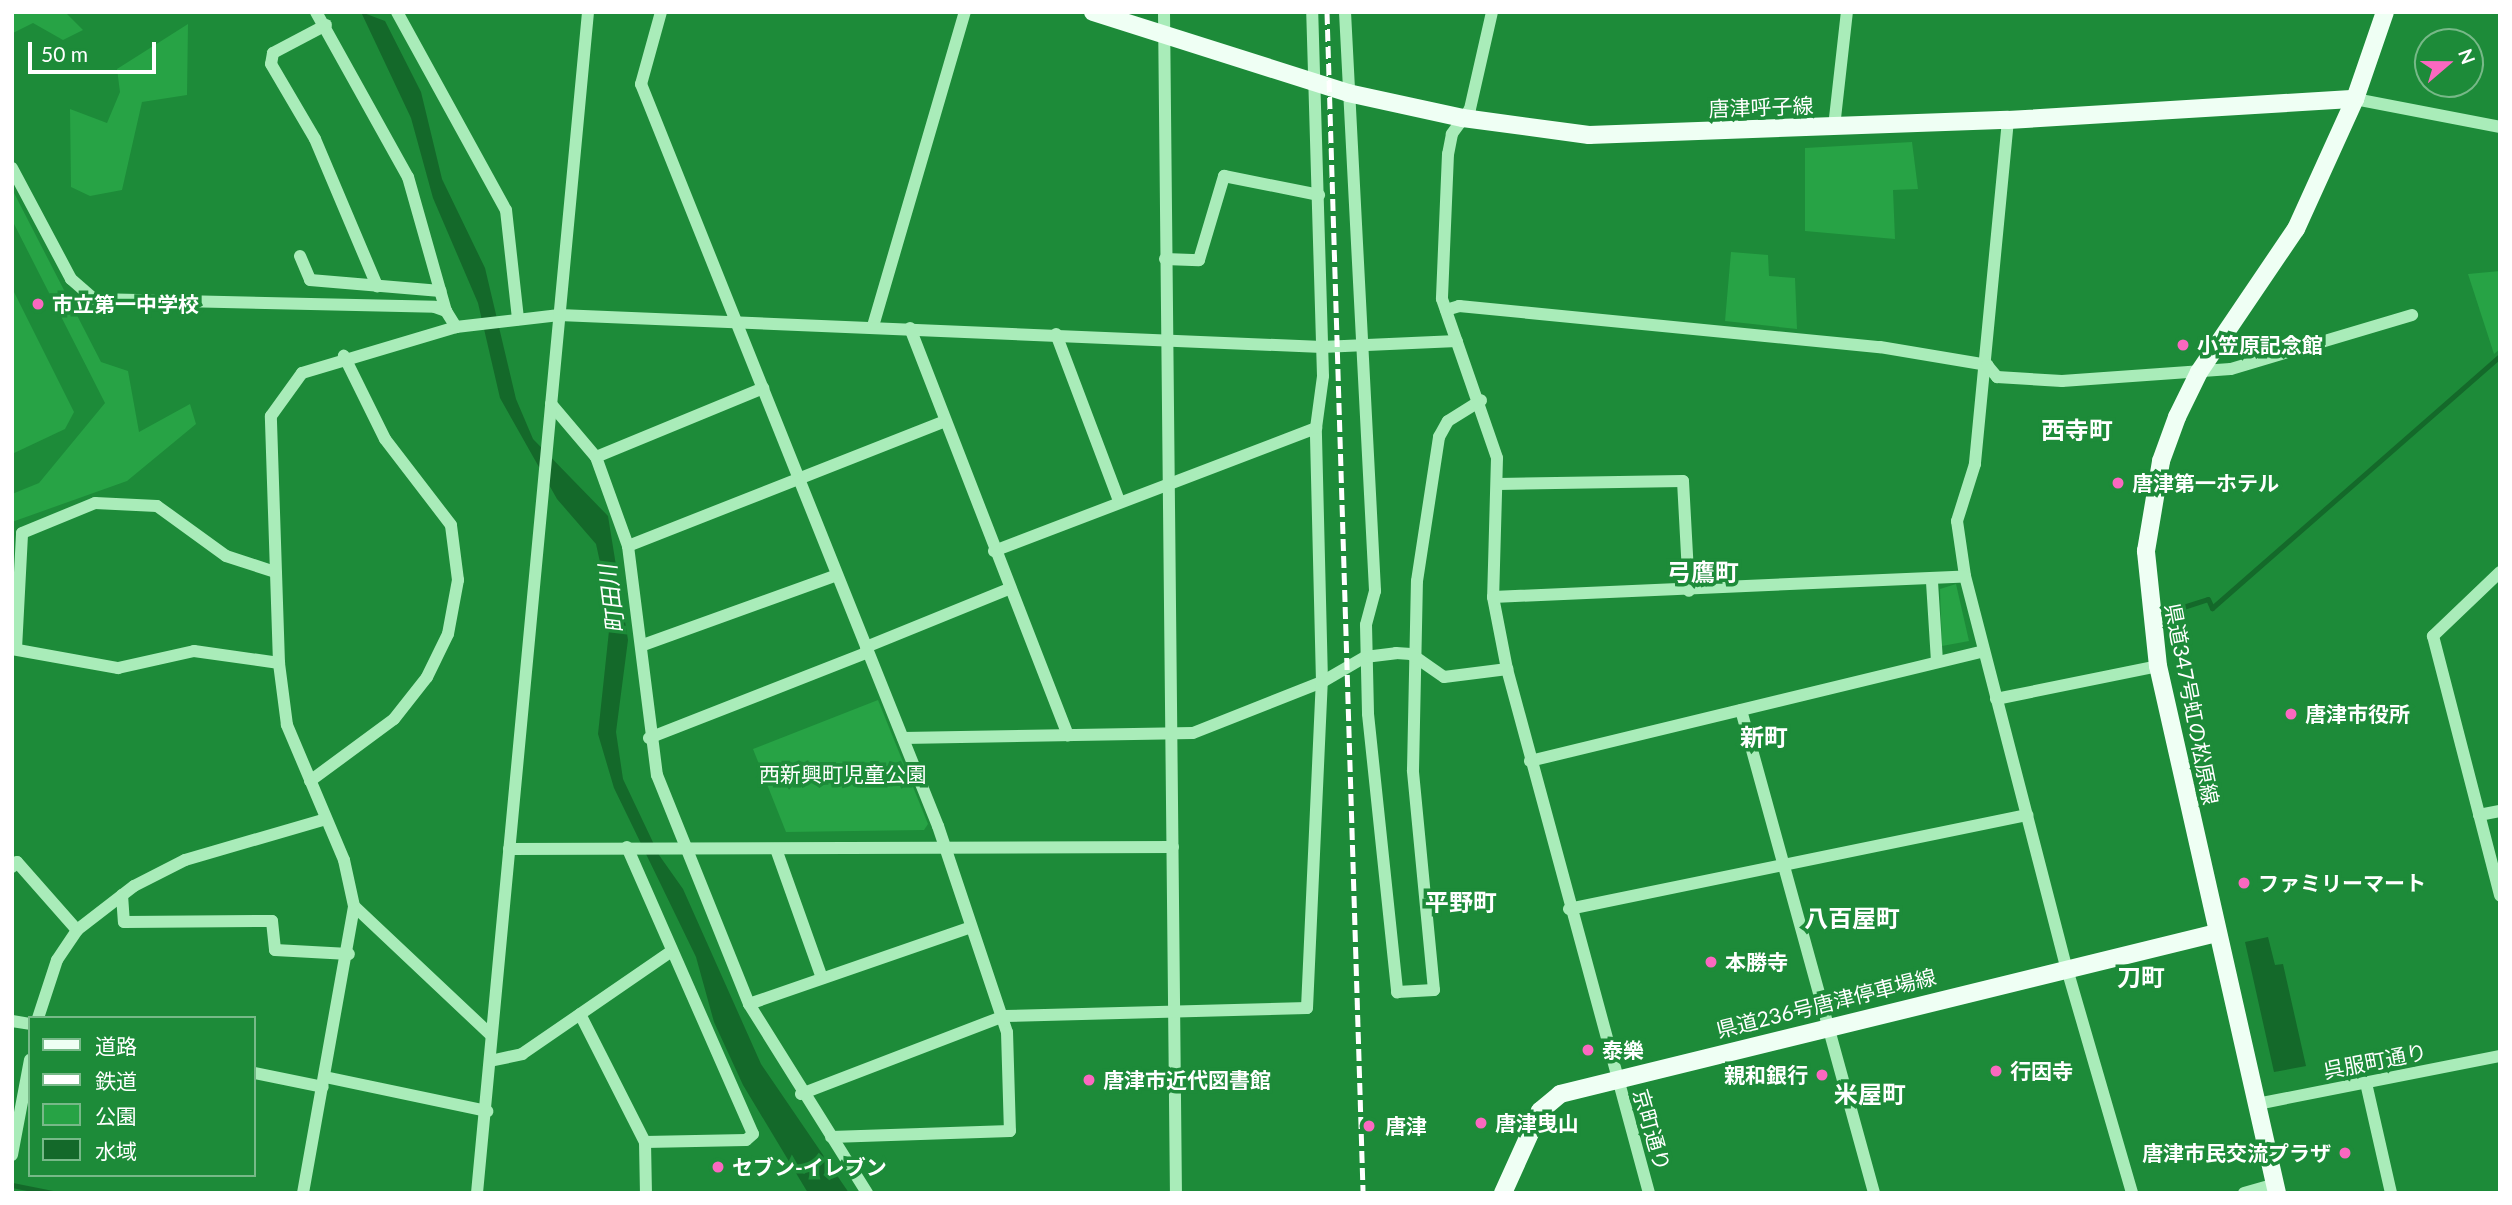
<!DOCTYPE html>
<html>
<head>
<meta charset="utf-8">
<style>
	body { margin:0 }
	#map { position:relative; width:2512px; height:1205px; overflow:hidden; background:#1d8b39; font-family:Lato,"Noto Sans JP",sans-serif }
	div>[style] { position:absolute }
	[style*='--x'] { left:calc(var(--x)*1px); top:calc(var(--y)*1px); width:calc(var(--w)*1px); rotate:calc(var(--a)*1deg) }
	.green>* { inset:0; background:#27a345 }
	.water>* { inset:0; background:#14692a }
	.stream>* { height:5px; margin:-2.5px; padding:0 2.5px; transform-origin:2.5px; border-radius:2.5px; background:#14692a }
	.minor>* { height:12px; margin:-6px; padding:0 6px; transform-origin:6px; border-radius:6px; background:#a9ecb9 }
	.major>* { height:18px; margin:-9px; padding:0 9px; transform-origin:9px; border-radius:9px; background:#effff4 }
	.rail>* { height:5px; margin-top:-2.5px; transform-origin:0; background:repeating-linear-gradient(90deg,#fff 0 12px,transparent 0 17px) }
	.dots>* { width:19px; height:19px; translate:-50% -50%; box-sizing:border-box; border:4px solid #1d8b39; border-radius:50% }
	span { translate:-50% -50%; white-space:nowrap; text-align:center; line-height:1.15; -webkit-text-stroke:7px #1d8b39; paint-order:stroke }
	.street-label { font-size:21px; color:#fff }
	.poi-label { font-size:21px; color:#fff; font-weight:700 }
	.left { translate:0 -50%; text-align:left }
	.right { translate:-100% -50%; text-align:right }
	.park-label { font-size:21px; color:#fff }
	.water-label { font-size:23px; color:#fff; font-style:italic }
	.quarter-label { font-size:24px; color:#fff; font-weight:700 }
	.frame { position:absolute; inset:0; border:14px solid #fff; pointer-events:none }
	.legend { position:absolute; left:28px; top:1016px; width:228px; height:161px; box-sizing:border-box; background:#1d8b39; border:2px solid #77b988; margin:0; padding:9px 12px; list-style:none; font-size:21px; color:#fff }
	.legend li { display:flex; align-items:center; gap:14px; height:35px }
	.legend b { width:35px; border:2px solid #77b988 }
	.north { position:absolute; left:2414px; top:28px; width:70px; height:70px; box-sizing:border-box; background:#1d8b39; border:2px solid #77b988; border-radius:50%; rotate:70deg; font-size:19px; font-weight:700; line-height:28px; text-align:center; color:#fff }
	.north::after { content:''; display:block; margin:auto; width:24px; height:32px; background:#fb68c0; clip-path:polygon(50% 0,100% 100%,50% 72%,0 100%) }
	.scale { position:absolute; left:28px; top:42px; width:128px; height:32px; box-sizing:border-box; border:4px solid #fff; border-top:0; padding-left:9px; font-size:21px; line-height:24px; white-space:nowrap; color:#fff; -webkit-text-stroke:5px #1d8b39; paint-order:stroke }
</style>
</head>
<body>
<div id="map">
	<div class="green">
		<div style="clip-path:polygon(12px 12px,65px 12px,83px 30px,63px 40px,33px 23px,13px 33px)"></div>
		<div style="clip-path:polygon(188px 24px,187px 95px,142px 102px,122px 190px,90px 196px,71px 187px,70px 109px,107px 123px,120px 92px,117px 69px)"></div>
		<div style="clip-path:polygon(1912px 142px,1918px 189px,1893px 190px,1895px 239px,1805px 231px,1805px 148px)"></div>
		<div style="clip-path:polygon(12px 189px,101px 362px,128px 371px,139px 432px,190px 404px,196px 424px,127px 481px,12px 522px,12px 494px,39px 483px,105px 403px,12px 220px)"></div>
		<div style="clip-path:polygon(1731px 252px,1768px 255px,1769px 276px,1795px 278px,1797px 329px,1725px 321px)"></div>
		<div style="clip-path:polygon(2500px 271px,2500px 349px,2494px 354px,2468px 274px)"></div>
		<div style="clip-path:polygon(12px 288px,74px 412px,65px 429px,12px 454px)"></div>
		<div style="clip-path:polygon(1956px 584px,1969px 641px,1942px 646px,1940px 589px)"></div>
		<div style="clip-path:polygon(878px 700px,928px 824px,924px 830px,786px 832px,753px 749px)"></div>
	</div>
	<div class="water">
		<div style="clip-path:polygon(361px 12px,385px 21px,421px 92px,442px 179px,485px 268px,516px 399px,533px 439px,608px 516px,628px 640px,616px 732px,623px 779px,659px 855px,683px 889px,761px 1064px,849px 1193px,808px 1193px,743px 1085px,714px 1022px,696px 957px,614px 788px,598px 734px,611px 612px,596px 544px,557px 499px,500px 398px,478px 303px,433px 198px,411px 118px)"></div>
		<div style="clip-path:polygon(2268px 937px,2275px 965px,2283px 964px,2306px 1066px,2274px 1072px,2245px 942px)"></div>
	</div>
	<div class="stream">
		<div style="--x:2187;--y:636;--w:29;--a:-104"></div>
		<div style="--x:2180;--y:608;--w:29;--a:-18"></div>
		<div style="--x:2208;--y:599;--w:10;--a:66"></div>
		<div style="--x:2212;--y:608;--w:383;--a:-41.2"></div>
		<div style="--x:12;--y:1185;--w:41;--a:11.3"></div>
	</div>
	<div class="minor">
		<div style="--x:316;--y:12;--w:189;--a:60.9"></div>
		<div style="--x:408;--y:177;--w:139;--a:74.2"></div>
		<div style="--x:397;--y:12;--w:226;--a:61.2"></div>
		<div style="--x:506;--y:210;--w:110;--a:83.7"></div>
		<div style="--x:661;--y:12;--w:75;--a:105.5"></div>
		<div style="--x:641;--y:84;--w:799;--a:68.19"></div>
		<div style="--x:938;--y:826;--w:217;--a:71.5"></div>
		<div style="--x:1007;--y:1032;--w:99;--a:88.3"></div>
		<div style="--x:1010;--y:1131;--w:179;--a:178.1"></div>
		<div style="--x:1164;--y:12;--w:1181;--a:89.42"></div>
		<div style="--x:1345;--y:12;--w:580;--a:87.03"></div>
		<div style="--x:1375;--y:591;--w:35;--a:105"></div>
		<div style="--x:1366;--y:625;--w:89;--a:88.7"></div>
		<div style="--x:1368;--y:714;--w:280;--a:84"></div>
		<div style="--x:1397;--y:992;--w:37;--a:-3"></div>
		<div style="--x:1434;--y:990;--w:221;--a:-95.5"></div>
		<div style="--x:1413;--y:770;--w:189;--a:-88.8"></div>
		<div style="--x:1417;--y:581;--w:146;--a:-81.3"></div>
		<div style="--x:1439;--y:437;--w:18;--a:-61"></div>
		<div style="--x:1448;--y:421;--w:39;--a:-32"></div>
		<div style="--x:1492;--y:12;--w:99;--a:102.8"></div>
		<div style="--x:1470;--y:109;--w:31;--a:126"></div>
		<div style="--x:1452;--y:134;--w:20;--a:101"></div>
		<div style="--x:1448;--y:154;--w:145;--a:92.4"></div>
		<div style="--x:1442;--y:299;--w:168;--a:70.9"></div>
		<div style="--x:1497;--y:458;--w:139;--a:91.6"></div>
		<div style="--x:1493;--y:597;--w:73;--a:79"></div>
		<div style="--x:1507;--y:669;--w:543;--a:74.84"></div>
		<div style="--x:326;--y:25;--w:60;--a:152.2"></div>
		<div style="--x:273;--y:53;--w:11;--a:100"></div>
		<div style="--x:271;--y:64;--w:87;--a:59.6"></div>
		<div style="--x:315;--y:139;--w:160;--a:67.1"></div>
		<div style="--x:2355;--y:99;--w:148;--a:10.9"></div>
		<div style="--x:2008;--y:120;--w:346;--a:95.5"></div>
		<div style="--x:1975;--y:464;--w:60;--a:107.5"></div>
		<div style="--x:1957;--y:521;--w:56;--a:81.7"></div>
		<div style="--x:1965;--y:576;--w:406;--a:75.5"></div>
		<div style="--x:2067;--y:969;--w:233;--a:73.8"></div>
		<div style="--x:1834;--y:127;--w:116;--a:-83.6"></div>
		<div style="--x:12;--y:168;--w:126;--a:62"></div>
		<div style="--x:71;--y:279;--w:30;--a:41"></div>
		<div style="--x:94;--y:299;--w:341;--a:1.3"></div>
		<div style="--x:435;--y:307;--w:12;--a:20"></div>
		<div style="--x:446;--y:311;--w:19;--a:58"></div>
		<div style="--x:300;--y:256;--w:26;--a:67"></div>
		<div style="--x:310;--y:280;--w:131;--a:4.8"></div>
		<div style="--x:1165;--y:259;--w:34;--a:2"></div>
		<div style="--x:1199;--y:260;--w:88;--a:-73.4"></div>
		<div style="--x:1224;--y:176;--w:97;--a:11.3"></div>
		<div style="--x:1446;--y:310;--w:14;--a:-17"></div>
		<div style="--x:1459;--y:306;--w:423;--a:5.6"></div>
		<div style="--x:1880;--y:347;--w:109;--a:9.5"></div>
		<div style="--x:1987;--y:365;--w:16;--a:50"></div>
		<div style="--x:1997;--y:377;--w:65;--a:3.5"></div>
		<div style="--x:2062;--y:381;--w:169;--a:-4.1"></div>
		<div style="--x:2231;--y:369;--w:189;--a:-16.6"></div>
		<div style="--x:873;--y:326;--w:327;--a:-73.7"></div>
		<div style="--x:910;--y:328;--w:437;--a:68.8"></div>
		<div style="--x:1056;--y:334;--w:178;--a:69.3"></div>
		<div style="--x:551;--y:404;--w:70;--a:49.7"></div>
		<div style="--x:596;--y:457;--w:95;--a:70.2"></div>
		<div style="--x:628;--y:546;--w:231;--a:82.8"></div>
		<div style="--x:657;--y:775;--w:247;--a:68.1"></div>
		<div style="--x:749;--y:1004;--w:223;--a:58"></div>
		<div style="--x:596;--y:457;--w:181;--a:-22.4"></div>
		<div style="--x:1498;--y:484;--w:185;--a:-0.9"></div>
		<div style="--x:1683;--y:481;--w:110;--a:86.9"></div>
		<div style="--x:628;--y:546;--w:338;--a:-21.5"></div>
		<div style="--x:994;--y:551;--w:345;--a:-20.9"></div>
		<div style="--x:2500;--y:572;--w:93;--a:136.3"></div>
		<div style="--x:2433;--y:636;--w:268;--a:75.5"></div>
		<div style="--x:1932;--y:582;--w:80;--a:86.4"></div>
		<div style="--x:1493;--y:597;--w:472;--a:-2.5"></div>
		<div style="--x:643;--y:645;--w:206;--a:-19.8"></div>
		<div style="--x:866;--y:647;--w:154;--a:-22.1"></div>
		<div style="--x:12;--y:649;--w:108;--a:10.2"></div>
		<div style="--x:118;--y:668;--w:78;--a:-12.6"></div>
		<div style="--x:194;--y:651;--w:86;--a:8"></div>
		<div style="--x:16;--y:649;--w:116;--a:-87"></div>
		<div style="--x:22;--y:533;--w:79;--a:-22.3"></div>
		<div style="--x:95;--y:503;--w:62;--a:2.8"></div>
		<div style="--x:157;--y:506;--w:85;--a:35.9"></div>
		<div style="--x:226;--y:556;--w:52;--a:18.1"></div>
		<div style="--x:1996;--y:699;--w:165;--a:-11.5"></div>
		<div style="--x:1741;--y:710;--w:501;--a:74.6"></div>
		<div style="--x:649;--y:738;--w:235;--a:-21.4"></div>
		<div style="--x:903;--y:738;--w:290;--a:-1"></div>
		<div style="--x:1193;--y:733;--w:139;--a:-21.6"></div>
		<div style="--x:1322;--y:682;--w:50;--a:-30.2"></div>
		<div style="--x:1365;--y:657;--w:31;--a:-7"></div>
		<div style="--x:1396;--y:653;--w:15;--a:4"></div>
		<div style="--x:1411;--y:654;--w:40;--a:34.9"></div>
		<div style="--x:1444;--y:677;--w:64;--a:-7.2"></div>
		<div style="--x:1530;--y:761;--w:467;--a:-13.6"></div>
		<div style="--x:310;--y:781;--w:104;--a:-36.4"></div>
		<div style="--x:394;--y:719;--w:53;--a:-51.8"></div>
		<div style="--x:427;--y:677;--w:48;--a:-64"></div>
		<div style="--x:448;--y:634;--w:55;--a:-79.5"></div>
		<div style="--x:458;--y:580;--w:55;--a:-97.3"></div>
		<div style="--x:451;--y:525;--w:108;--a:-127.5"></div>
		<div style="--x:385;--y:439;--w:93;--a:-116.3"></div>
		<div style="--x:2479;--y:815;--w:21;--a:-11"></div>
		<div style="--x:627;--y:847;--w:313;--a:66.3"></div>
		<div style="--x:753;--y:1134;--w:9;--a:139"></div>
		<div style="--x:746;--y:1140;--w:101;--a:178.9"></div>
		<div style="--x:509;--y:849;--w:664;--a:-0.17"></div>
		<div style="--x:776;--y:849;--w:137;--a:70.4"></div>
		<div style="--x:12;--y:867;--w:7;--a:-45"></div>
		<div style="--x:17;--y:862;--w:91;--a:48.6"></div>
		<div style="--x:122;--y:895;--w:27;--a:86"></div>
		<div style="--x:124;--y:922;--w:148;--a:-0.4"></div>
		<div style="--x:272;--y:921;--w:29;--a:84"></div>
		<div style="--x:275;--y:950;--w:74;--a:3.1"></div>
		<div style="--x:354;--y:906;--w:188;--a:43.3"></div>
		<div style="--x:1569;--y:909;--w:468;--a:-11.6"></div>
		<div style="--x:749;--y:1004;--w:235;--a:-19.1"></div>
		<div style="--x:580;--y:1014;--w:144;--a:63.1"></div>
		<div style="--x:645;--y:1142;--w:51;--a:88.9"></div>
		<div style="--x:38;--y:1018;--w:61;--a:-71.9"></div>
		<div style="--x:57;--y:960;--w:36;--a:-56"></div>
		<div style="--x:77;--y:930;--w:72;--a:-37.7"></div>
		<div style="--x:134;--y:886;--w:57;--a:-27"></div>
		<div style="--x:185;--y:860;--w:147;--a:-16.2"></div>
		<div style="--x:12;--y:1021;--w:18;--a:9"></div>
		<div style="--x:490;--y:1061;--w:33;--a:-12"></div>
		<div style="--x:522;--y:1054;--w:178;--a:-34.5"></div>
		<div style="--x:254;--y:1073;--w:70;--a:11.5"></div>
		<div style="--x:325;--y:1077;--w:166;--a:11.9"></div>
		<div style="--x:2366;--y:1083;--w:113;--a:77.2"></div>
		<div style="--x:801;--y:1094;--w:217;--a:-21"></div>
		<div style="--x:1004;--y:1016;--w:303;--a:-1.5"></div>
		<div style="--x:1307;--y:1008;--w:326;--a:-87.4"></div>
		<div style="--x:1322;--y:682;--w:254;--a:-91.4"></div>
		<div style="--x:1316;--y:428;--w:52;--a:-82.3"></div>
		<div style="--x:1323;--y:376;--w:364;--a:-91.7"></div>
		<div style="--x:2257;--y:1104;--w:248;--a:-11.2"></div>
		<div style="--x:12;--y:1155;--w:97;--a:-79.3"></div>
		<div style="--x:303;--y:1193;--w:291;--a:-79.9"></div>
		<div style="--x:354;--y:906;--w:47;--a:-102.3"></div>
		<div style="--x:344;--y:860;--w:147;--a:-112.9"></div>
		<div style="--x:287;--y:725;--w:63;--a:-97.4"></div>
		<div style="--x:279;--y:663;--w:247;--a:-91.9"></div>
		<div style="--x:271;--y:416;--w:53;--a:-54.2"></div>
		<div style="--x:302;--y:373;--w:161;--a:-16.6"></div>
		<div style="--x:456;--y:327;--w:104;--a:-6.6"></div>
		<div style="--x:559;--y:315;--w:764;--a:2.4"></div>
		<div style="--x:1322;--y:347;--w:135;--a:-2.5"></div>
		<div style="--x:477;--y:1193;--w:1186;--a:-84.63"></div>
		<div style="--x:2244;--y:1193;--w:32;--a:-16"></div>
	</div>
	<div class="major">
		<div style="--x:1093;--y:12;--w:268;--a:17.6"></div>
		<div style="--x:1348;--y:93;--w:118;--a:12.3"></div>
		<div style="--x:1463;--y:118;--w:127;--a:7.7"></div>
		<div style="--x:1589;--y:135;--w:419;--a:-2.1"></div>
		<div style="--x:2008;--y:120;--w:348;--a:-3.5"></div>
		<div style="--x:1503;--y:1193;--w:90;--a:-65.7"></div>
		<div style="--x:1540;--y:1111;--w:26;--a:-40"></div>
		<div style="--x:1560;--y:1094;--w:676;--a:-13.77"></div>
		<div style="--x:2277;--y:1193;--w:540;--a:-102.72"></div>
		<div style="--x:2158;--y:666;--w:116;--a:-96"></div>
		<div style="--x:2146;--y:551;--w:91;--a:-80.5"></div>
		<div style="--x:2161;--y:461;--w:47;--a:-70"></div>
		<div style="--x:2177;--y:417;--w:50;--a:-63.9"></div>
		<div style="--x:2199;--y:372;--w:173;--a:-55.9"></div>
		<div style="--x:2296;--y:229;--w:143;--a:-65.6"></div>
		<div style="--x:2355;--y:99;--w:92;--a:-71"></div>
	</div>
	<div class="rail">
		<div style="--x:1327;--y:12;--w:1182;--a:88.25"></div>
	</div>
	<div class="dots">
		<div style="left:38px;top:304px;background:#fb68c0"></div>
		<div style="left:2183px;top:345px;background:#fb68c0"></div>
		<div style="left:2118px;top:483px;background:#fb68c0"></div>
		<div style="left:2291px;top:714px;background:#fb68c0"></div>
		<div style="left:2244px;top:883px;background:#fb68c0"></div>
		<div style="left:1711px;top:962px;background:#fb68c0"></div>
		<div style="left:1588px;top:1050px;background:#fb68c0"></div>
		<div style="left:1996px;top:1071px;background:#fb68c0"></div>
		<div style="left:1822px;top:1075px;background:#fb68c0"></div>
		<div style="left:1089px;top:1080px;background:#fb68c0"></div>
		<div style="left:1481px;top:1123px;background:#fb68c0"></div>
		<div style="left:1369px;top:1126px;background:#fb68c0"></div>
		<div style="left:2345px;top:1153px;background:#fb68c0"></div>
		<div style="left:718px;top:1167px;background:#fb68c0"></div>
	</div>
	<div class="street-label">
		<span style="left:1761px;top:107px;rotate:-2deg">唐津呼子線</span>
		<span style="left:2192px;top:704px;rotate:79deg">県道347号虹の松原線</span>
		<span style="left:1826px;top:1003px;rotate:-14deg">県道236号唐津停車場線</span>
		<span style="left:2375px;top:1061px;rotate:-11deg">呉服町通り</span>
		<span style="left:1652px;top:1130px;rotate:74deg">京町通り</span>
	</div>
	<div class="poi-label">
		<span class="left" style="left:52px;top:304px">市立第一中学校</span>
		<span class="left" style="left:2197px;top:345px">小笠原記念館</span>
		<span class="left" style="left:2132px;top:483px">唐津第一ホテル</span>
		<span class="left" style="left:2305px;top:714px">唐津市役所</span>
		<span class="left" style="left:2258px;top:883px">ファミリーマート</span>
		<span class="left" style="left:1725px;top:962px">本勝寺</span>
		<span class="left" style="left:1602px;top:1050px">泰樂</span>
		<span class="left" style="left:2010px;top:1071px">行因寺</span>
		<span class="right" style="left:1808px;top:1075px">親和銀行</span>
		<span class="left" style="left:1103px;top:1080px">唐津市近代図書館</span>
		<span class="left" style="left:1495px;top:1123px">唐津曳山</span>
		<span class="left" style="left:1385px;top:1126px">唐津</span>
		<span class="right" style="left:2331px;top:1153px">唐津市民交流プラザ</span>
		<span class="left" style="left:732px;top:1167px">セブン-イレブン</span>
	</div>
	<div class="park-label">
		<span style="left:843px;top:774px">西新興町児童公園</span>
	</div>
	<div class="water-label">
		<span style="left:611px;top:599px;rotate:-97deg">町田川</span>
	</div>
	<div class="quarter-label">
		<span style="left:2077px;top:430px">西寺町</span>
		<span style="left:1703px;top:572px">弓鷹町</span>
		<span style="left:1764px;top:737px">新町</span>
		<span style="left:1461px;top:902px">平野町</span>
		<span style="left:1852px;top:918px">八百屋町</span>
		<span style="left:2141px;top:977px">刀町</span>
		<span style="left:1870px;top:1094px">米屋町</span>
	</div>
	<div class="frame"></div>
	<ul class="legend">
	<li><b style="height:9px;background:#effff4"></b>道路</li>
	<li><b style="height:9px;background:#fff"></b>鉄道</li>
	<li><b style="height:19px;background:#27a345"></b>公園</li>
	<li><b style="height:19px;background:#14692a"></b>水域</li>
	</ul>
	<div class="north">N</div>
	<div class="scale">50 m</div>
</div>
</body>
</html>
